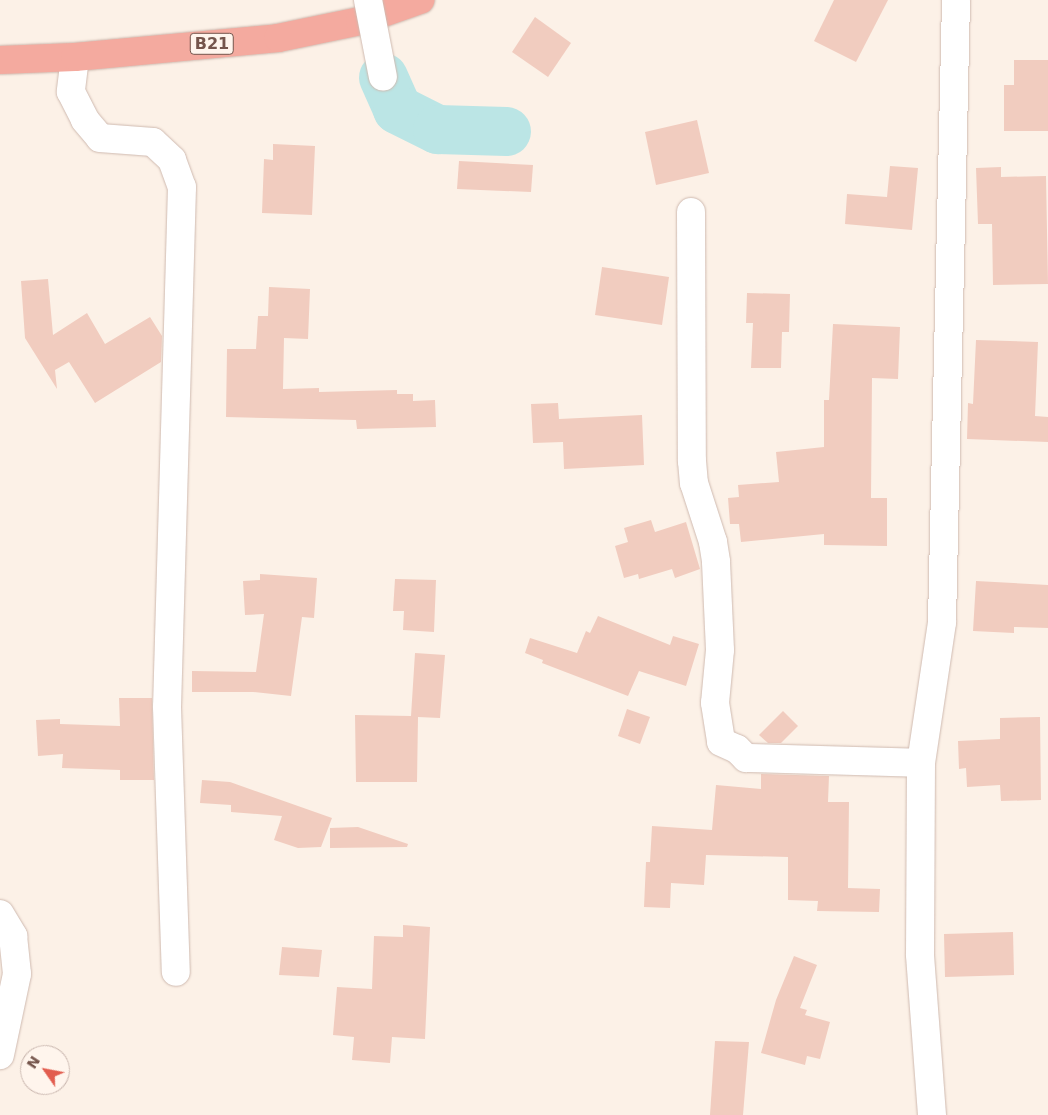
<!DOCTYPE html>
<html>
<head>
<meta charset="utf-8">
<style>
	body { margin:0 }
	#map { position:relative; width:1048px; height:1115px; overflow:hidden; background:#fcf1e7; font-family:"DejaVu Sans",sans-serif }
	div>[style] { position:absolute }
	[style*='--x'] { left:calc(var(--x)*1px); top:calc(var(--y)*1px); width:calc(var(--w)*1px); rotate:calc(var(--a)*1deg) }
	.river>* { height:49px; margin:-24.5px; padding:0 24.5px; transform-origin:24.5px; border-radius:24.5px; background:#bbe5e5 }
	.building>* { inset:0; background:#f1ccbf }
	.roads { filter:drop-shadow(0 0 1px #cfbab0) drop-shadow(0 0 1px #cfbab0) }
	.street>* { height:28px; margin:-14px; padding:0 14px; transform-origin:14px; border-radius:14px; background:#fff }
	.highway>* { height:28px; margin:-14px; padding:0 14px; transform-origin:14px; border-radius:14px; background:#f4aa9f }
	.bridges { filter:drop-shadow(0 0 1px #cfbab0) drop-shadow(0 0 1px #cfbab0) }
	.street-bridge>* { height:28px; margin:-14px; padding:0 14px; transform-origin:14px; border-radius:14px; background:#fff }
	span { translate:-50% -50%; white-space:nowrap; text-align:center; line-height:1.15; -webkit-text-stroke:5px #fff5ed; paint-order:stroke }
	.shield-label span { padding:1px 4px; background:#fff5ed; border:1px solid; border-radius:4px; -webkit-text-stroke-width:0 }
	.shield-label { font-size:16px; color:#75554c; font-weight:700 }
	.north { position:absolute; left:20px; top:1045px; width:50px; height:50px; box-sizing:border-box; background:#fff5ed; border:1px solid #c8b5ad; border-radius:50%; rotate:303deg; font-size:14px; font-weight:700; line-height:20px; text-align:center; color:#75554c }
	.north::after { content:''; display:block; margin:auto; width:18px; height:22px; background:#e25d4f; clip-path:polygon(50% 0,100% 100%,50% 72%,0 100%) }
</style>
</head>
<body>
<div id="map">
	<div class="river">
		<div style="--x:383;--y:77;--w:35;--a:66"></div>
		<div style="--x:397;--y:109;--w:45;--a:26.6"></div>
		<div style="--x:437;--y:129;--w:69;--a:1.7"></div>
	</div>
	<div class="building">
		<div style="clip-path:polygon(834px 0,888px 0,856px 62px,814px 41px)"></div>
		<div style="clip-path:polygon(535px 17px,571px 43px,548px 77px,512px 52px)"></div>
		<div style="clip-path:polygon(1014px 60px,1048px 60px,1048px 131px,1004px 131px,1004px 85px,1014px 85px)"></div>
		<div style="clip-path:polygon(697px 120px,709px 173px,656px 185px,645px 132px)"></div>
		<div style="clip-path:polygon(273px 144px,315px 146px,312px 215px,262px 213px,264px 159px,273px 160px)"></div>
		<div style="clip-path:polygon(459px 161px,533px 165px,531px 192px,457px 189px)"></div>
		<div style="clip-path:polygon(890px 166px,918px 168px,912px 230px,845px 224px,847px 194px,887px 197px)"></div>
		<div style="clip-path:polygon(1001px 167px,1001px 177px,1046px 176px,1048px 284px,993px 285px,992px 224px,978px 224px,976px 168px)"></div>
		<div style="clip-path:polygon(602px 267px,669px 277px,662px 325px,595px 315px)"></div>
		<div style="clip-path:polygon(48px 279px,53px 335px,87px 313px,105px 344px,150px 317px,162px 336px,161px 362px,95px 403px,69px 362px,55px 370px,57px 389px,25px 338px,21px 281px)"></div>
		<div style="clip-path:polygon(269px 287px,310px 289px,308px 339px,284px 338px,283px 389px,319px 388px,319px 392px,397px 390px,397px 394px,413px 394px,413px 401px,435px 400px,436px 427px,357px 429px,356px 420px,226px 417px,227px 349px,256px 349px,258px 316px,268px 316px)"></div>
		<div style="clip-path:polygon(747px 293px,790px 294px,789px 332px,782px 332px,781px 368px,751px 368px,753px 323px,746px 323px)"></div>
		<div style="clip-path:polygon(833px 324px,900px 327px,898px 379px,872px 378px,871px 498px,887px 498px,887px 546px,824px 545px,824px 534px,741px 542px,739px 524px,730px 524px,728px 498px,739px 497px,738px 485px,779px 482px,776px 452px,824px 447px,824px 400px,829px 400px)"></div>
		<div style="clip-path:polygon(976px 340px,1038px 342px,1035px 416px,1048px 417px,1048px 442px,967px 439px,968px 403px,973px 404px)"></div>
		<div style="clip-path:polygon(558px 403px,559px 419px,642px 415px,644px 465px,564px 469px,563px 442px,533px 443px,531px 404px)"></div>
		<div style="clip-path:polygon(651px 520px,655px 532px,686px 522px,700px 569px,675px 578px,672px 569px,639px 579px,638px 574px,624px 578px,615px 546px,628px 542px,624px 528px)"></div>
		<div style="clip-path:polygon(260px 574px,317px 578px,314px 618px,302px 617px,291px 696px,253px 692px,192px 692px,192px 671px,256px 672px,264px 614px,245px 615px,243px 581px,260px 580px)"></div>
		<div style="clip-path:polygon(395px 579px,436px 580px,434px 632px,403px 630px,404px 611px,393px 611px)"></div>
		<div style="clip-path:polygon(976px 581px,1048px 585px,1048px 628px,1014px 627px,1014px 633px,973px 631px)"></div>
		<div style="clip-path:polygon(598px 616px,670px 645px,673px 636px,699px 644px,686px 686px,639px 671px,628px 696px,542px 663px,543px 660px,525px 653px,530px 638px,577px 653px,586px 631px,590px 633px)"></div>
		<div style="clip-path:polygon(415px 653px,445px 655px,440px 718px,418px 717px,417px 782px,356px 782px,355px 715px,411px 716px)"></div>
		<div style="clip-path:polygon(119px 698px,152px 698px,154px 780px,120px 780px,120px 770px,62px 768px,63px 754px,38px 756px,36px 720px,60px 719px,60px 724px,120px 726px)"></div>
		<div style="clip-path:polygon(627px 709px,650px 717px,640px 744px,618px 736px)"></div>
		<div style="clip-path:polygon(783px 711px,798px 726px,781px 743px,768px 743px,759px 735px)"></div>
		<div style="clip-path:polygon(1040px 717px,1041px 800px,1001px 801px,1000px 785px,967px 787px,966px 768px,959px 769px,958px 741px,1000px 739px,1000px 718px)"></div>
		<div style="clip-path:polygon(761px 774px,829px 776px,828px 802px,849px 802px,848px 888px,880px 889px,879px 912px,817px 911px,818px 901px,788px 900px,788px 857px,706px 855px,704px 885px,671px 883px,670px 908px,644px 907px,646px 862px,650px 862px,652px 826px,712px 830px,716px 785px,761px 789px)"></div>
		<div style="clip-path:polygon(202px 780px,230px 782px,332px 818px,321px 847px,298px 848px,274px 840px,282px 816px,231px 812px,231px 805px,200px 803px)"></div>
		<div style="clip-path:polygon(358px 827px,408px 844px,407px 847px,330px 848px,330px 828px)"></div>
		<div style="clip-path:polygon(403px 925px,430px 927px,425px 1039px,392px 1037px,390px 1063px,352px 1060px,354px 1037px,333px 1035px,337px 987px,372px 989px,374px 936px,403px 937px)"></div>
		<div style="clip-path:polygon(1013px 932px,1014px 975px,945px 977px,944px 934px)"></div>
		<div style="clip-path:polygon(282px 947px,322px 950px,319px 977px,279px 975px)"></div>
		<div style="clip-path:polygon(794px 956px,817px 965px,800px 1008px,807px 1010px,805px 1015px,830px 1022px,820px 1059px,807px 1056px,805px 1065px,761px 1053px,776px 1000px)"></div>
		<div style="clip-path:polygon(715px 1041px,749px 1042px,743px 1115px,710px 1115px)"></div>
	</div>
	<div class="roads">
		<div class="street">
			<div style="--x:75;--y:57;--w:35;--a:97"></div>
			<div style="--x:71;--y:92;--w:31;--a:63"></div>
			<div style="--x:85;--y:120;--w:23;--a:50"></div>
			<div style="--x:100;--y:138;--w:53;--a:4.3"></div>
			<div style="--x:153;--y:142;--w:26;--a:43"></div>
			<div style="--x:172;--y:160;--w:29;--a:70"></div>
			<div style="--x:182;--y:187;--w:520;--a:91.65"></div>
			<div style="--x:167;--y:707;--w:265;--a:88.1"></div>
			<div style="--x:691;--y:212;--w:249;--a:89.8"></div>
			<div style="--x:692;--y:461;--w:22;--a:85"></div>
			<div style="--x:694;--y:483;--w:62;--a:72.1"></div>
			<div style="--x:713;--y:542;--w:20;--a:81"></div>
			<div style="--x:716;--y:562;--w:88;--a:87.4"></div>
			<div style="--x:720;--y:650;--w:53;--a:95.4"></div>
			<div style="--x:715;--y:703;--w:39;--a:81"></div>
			<div style="--x:721;--y:742;--w:17;--a:24"></div>
			<div style="--x:737;--y:749;--w:13;--a:45"></div>
			<div style="--x:746;--y:758;--w:175;--a:1.6"></div>
			<div style="--x:0;--y:914;--w:26;--a:59"></div>
			<div style="--x:13;--y:936;--w:38;--a:84"></div>
			<div style="--x:17;--y:974;--w:83;--a:101.9"></div>
			<div style="--x:932;--y:1115;--w:161;--a:-94.3"></div>
			<div style="--x:920;--y:954;--w:191;--a:-89.7"></div>
			<div style="--x:921;--y:763;--w:143;--a:-81.5"></div>
			<div style="--x:942;--y:622;--w:622;--a:-88.71"></div>
		</div>
		<div class="highway">
			<div style="--x:0;--y:60;--w:75;--a:-2.3"></div>
			<div style="--x:75;--y:57;--w:204;--a:-5.3"></div>
			<div style="--x:278;--y:38;--w:84;--a:-11.7"></div>
			<div style="--x:360;--y:21;--w:64;--a:-19.3"></div>
		</div>
	</div>
	<div class="bridges">
		<div class="street-bridge">
			<div style="--x:368;--y:0;--w:78;--a:79"></div>
		</div>
	</div>
	<div class="shield-label">
		<span style="left:212px;top:44px">B21</span>
	</div>
	<div class="north">N</div>
</div>
</body>
</html>
